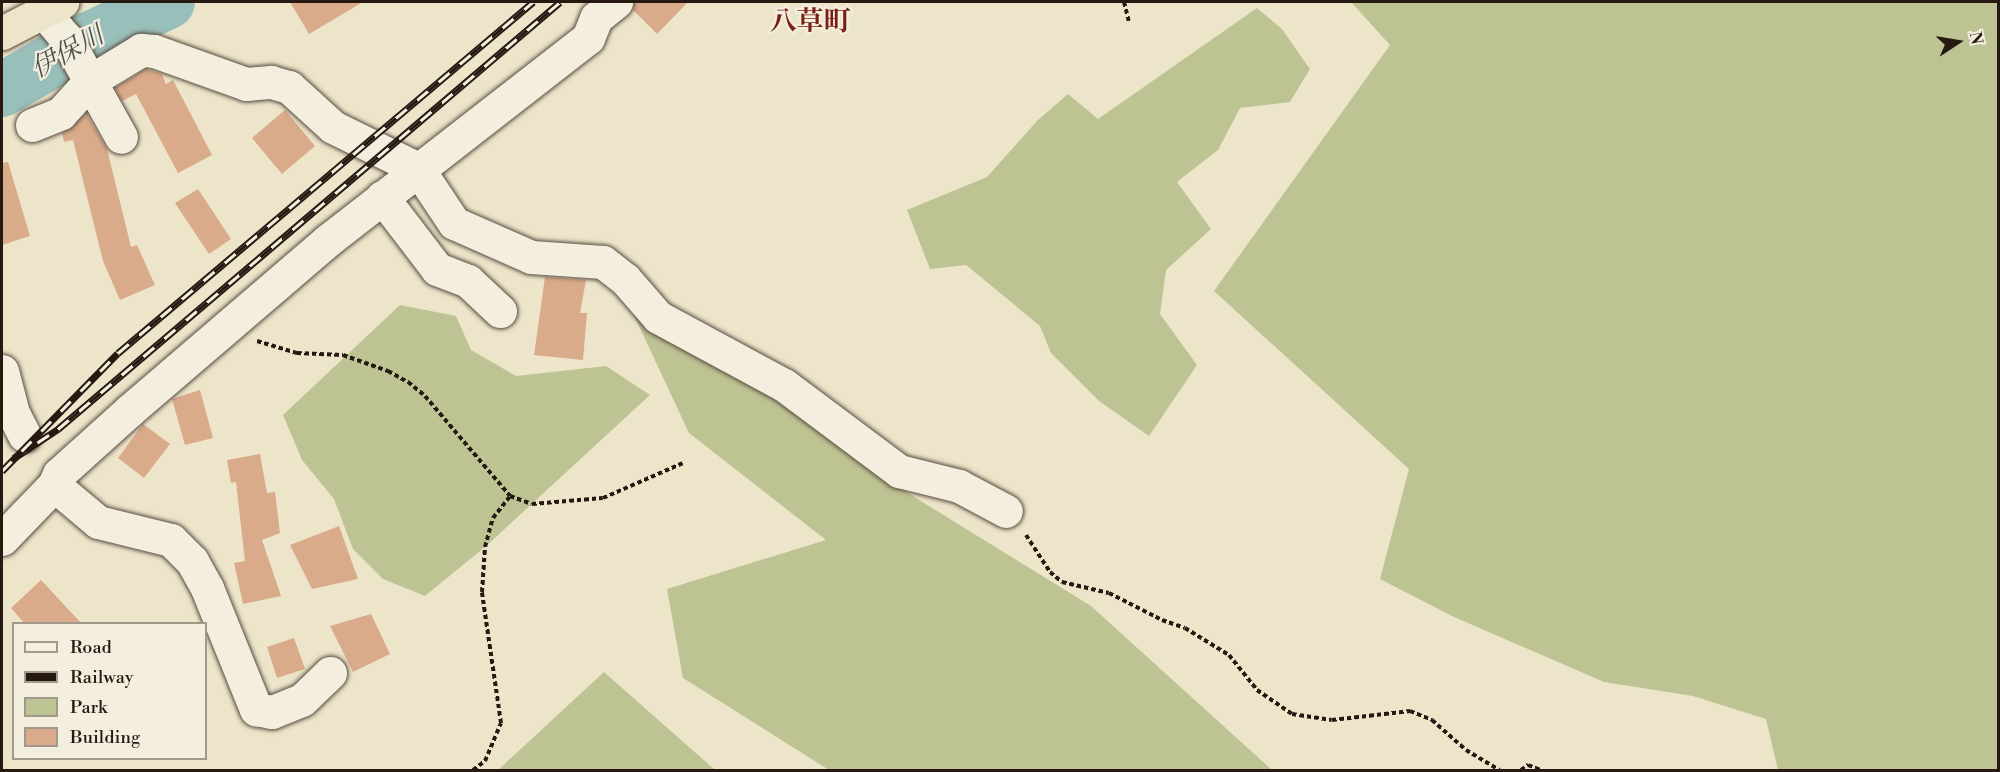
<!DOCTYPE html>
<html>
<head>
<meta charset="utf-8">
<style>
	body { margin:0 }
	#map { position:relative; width:2000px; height:772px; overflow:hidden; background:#ede5ca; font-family:"Libre Bodoni","Noto Serif JP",serif }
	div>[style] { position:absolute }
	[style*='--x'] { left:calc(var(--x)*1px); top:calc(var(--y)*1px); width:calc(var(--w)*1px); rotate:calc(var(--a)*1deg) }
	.green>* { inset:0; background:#bec393 }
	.river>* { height:54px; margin:-27px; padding:0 27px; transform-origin:27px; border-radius:27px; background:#99bfba }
	.building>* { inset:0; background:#daab8a }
	.path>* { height:4px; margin-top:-2px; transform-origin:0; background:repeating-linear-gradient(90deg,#261912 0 4.5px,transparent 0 7.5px) }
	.roads { filter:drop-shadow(0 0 2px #584c40) drop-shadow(0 0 2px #584c40) }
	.street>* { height:33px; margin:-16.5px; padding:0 16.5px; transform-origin:16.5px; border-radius:16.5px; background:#f3eedd }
	.highway>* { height:33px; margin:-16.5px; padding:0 16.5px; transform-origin:16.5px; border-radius:16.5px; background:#ede5ca }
	.rail>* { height:7px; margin-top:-3.5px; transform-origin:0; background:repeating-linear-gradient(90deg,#f3eedd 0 14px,#261912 0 28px); box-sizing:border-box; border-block:2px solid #261912 }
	span { translate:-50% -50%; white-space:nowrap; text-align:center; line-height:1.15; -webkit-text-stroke:4.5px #f3eedd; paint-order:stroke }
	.water-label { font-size:26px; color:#4e534d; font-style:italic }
	.quarter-label { font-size:27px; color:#7a1f14; font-weight:700 }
	.frame { position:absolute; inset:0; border:3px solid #261912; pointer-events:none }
	.legend { position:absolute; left:12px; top:622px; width:195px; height:138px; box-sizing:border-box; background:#f3eedd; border:2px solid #a1998c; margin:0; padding:8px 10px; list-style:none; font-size:18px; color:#261912 }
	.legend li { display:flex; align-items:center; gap:12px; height:30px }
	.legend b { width:30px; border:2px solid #a1998c }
	.north { position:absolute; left:1928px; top:12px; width:60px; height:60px; -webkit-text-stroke:4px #f3eedd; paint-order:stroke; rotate:78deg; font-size:16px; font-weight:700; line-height:24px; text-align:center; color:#261912 }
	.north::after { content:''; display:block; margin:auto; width:21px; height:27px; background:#261912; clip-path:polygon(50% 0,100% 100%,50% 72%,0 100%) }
</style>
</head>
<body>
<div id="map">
	<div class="green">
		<div style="clip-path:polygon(1351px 2px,1998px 2px,1998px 770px,1778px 770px,1766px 719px,1693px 696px,1604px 682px,1452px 616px,1380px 579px,1409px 469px,1214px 291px,1390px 45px)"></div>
		<div style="clip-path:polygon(1257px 8px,1282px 29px,1310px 69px,1290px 102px,1240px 108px,1218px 150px,1177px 182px,1211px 229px,1166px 270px,1160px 314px,1197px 365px,1149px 436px,1099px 401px,1051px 353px,1040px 326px,966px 265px,930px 269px,907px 210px,987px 177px,1037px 121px,1068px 94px,1098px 119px)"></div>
		<div style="clip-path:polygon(400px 305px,456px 316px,471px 350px,516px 376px,606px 366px,650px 395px,485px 547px,425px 596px,383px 579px,353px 549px,334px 499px,302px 460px,283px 415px)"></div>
		<div style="clip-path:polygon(631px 309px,799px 412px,874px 472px,1091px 606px,1272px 770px,829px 770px,683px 678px,667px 589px,826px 540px,689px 433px)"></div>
		<div style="clip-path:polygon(604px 672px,715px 770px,498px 770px)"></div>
	</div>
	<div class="river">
		<div style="--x:2;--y:90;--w:103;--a:-30.3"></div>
		<div style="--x:91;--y:38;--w:85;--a:-25.1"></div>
	</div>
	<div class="building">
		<div style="clip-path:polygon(290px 2px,363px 2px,309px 34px)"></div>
		<div style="clip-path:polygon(634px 2px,688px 2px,657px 34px,633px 10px)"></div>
		<div style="clip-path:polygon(146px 69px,162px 74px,166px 84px,173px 80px,212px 155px,178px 173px,136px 94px,122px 101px,115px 88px)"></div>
		<div style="clip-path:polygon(285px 110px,315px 146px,282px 174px,252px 138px)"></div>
		<div style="clip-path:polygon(86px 113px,107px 149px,131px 247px,137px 245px,155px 285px,120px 300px,103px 261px,73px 140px,64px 142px,62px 133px)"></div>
		<div style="clip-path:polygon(8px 162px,30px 236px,2px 245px,2px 163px)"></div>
		<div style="clip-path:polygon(198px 189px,231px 239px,209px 254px,175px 203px)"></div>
		<div style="clip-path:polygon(545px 277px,586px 280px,580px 313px,587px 313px,583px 360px,534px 355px)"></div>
		<div style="clip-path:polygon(200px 390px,213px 438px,185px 445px,172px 399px)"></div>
		<div style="clip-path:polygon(143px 424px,170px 444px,144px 478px,118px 458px)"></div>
		<div style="clip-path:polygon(260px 454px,267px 493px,275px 492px,280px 533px,262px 540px,281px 596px,243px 604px,234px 563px,245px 561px,236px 482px,231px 483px,227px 460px)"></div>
		<div style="clip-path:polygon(339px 526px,358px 579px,312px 589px,290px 545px)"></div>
		<div style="clip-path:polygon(41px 580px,82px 624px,25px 624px,11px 608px)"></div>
		<div style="clip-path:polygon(371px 614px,390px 654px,353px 672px,330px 626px)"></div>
		<div style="clip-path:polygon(294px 638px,305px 669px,277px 678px,267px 647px)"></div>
	</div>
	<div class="path">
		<div style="--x:1124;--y:2;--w:21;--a:76"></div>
		<div style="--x:257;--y:341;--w:42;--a:16.7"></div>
		<div style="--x:297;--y:353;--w:46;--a:2.5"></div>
		<div style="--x:343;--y:355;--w:48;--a:19.6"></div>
		<div style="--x:388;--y:371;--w:23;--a:29"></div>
		<div style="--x:408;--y:382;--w:22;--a:39"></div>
		<div style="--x:425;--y:396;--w:131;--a:49.6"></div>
		<div style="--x:510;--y:496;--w:23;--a:20"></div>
		<div style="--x:532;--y:504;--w:71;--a:-4.8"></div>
		<div style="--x:603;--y:498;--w:87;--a:-23.6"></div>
		<div style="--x:1026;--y:535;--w:44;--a:57"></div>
		<div style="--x:1050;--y:572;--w:16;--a:40"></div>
		<div style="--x:1062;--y:582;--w:48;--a:13.2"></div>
		<div style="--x:1109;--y:593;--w:59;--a:27"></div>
		<div style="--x:1162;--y:620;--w:24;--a:19"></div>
		<div style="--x:1185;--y:628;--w:52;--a:31.5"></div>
		<div style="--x:1229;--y:655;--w:45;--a:51.3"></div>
		<div style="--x:1257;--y:690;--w:42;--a:34.4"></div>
		<div style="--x:1292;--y:714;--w:40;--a:8.5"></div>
		<div style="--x:1332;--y:720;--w:79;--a:-6.6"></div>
		<div style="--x:1410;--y:711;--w:24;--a:22"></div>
		<div style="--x:1432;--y:720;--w:45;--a:41.4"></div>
		<div style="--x:1466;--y:750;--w:39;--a:31"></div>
		<div style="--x:473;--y:770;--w:15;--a:-37"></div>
		<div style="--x:485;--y:761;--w:41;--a:-67.2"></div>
		<div style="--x:501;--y:723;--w:132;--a:-98.3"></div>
		<div style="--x:482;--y:592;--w:45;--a:-86.2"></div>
		<div style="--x:485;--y:547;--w:30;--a:-75"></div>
		<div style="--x:493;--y:518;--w:28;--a:-52"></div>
		<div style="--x:1521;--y:770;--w:9;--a:-36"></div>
		<div style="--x:1528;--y:765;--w:14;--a:21"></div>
	</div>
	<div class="roads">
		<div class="street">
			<div style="--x:43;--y:11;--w:35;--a:50"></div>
			<div style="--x:66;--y:38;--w:113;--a:60.9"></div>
			<div style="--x:32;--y:125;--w:31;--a:-22"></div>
			<div style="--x:61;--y:113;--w:43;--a:-47.8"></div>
			<div style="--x:90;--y:81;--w:60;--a:-31.3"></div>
			<div style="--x:141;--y:50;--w:13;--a:4"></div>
			<div style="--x:154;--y:51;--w:98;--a:19.7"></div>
			<div style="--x:246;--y:84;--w:25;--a:-5"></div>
			<div style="--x:271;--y:82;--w:19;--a:16"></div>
			<div style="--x:289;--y:87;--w:59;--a:42.3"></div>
			<div style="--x:333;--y:127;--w:95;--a:26.3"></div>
			<div style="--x:418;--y:169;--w:65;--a:56.3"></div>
			<div style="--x:454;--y:223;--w:84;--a:23.8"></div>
			<div style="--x:531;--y:257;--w:72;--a:4"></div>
			<div style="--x:603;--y:262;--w:28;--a:38"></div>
			<div style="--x:625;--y:279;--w:50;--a:49"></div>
			<div style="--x:658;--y:317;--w:143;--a:28.4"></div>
			<div style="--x:784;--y:385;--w:144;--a:36.8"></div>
			<div style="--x:899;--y:471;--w:62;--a:14"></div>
			<div style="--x:959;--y:486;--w:53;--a:28"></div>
			<div style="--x:382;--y:197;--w:91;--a:52.6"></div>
			<div style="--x:437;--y:269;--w:33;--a:21"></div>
			<div style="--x:468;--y:281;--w:44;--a:43.2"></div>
			<div style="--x:2;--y:371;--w:43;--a:75.3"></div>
			<div style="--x:13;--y:413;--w:25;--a:63"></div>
			<div style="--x:54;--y:485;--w:57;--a:40.1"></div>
			<div style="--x:98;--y:522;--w:75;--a:13.9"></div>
			<div style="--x:171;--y:540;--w:30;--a:45"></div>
			<div style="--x:192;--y:561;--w:31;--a:61"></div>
			<div style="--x:207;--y:588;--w:131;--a:68"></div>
			<div style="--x:256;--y:709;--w:16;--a:11"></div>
			<div style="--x:272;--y:712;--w:32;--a:-22"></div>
			<div style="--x:302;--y:700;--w:39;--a:-44"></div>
			<div style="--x:2;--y:539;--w:75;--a:-46.1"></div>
			<div style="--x:54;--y:485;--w:12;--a:-66"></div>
			<div style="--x:59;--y:474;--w:96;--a:-42"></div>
			<div style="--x:130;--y:410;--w:260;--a:-40.6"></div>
			<div style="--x:327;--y:241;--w:331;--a:-37.9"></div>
			<div style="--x:588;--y:38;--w:22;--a:-68"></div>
			<div style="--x:596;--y:18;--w:26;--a:-39"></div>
		</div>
		<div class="highway">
			<div style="--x:2;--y:33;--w:68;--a:-27.3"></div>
		</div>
	</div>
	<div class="rail">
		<div style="--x:14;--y:458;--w:53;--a:-33.4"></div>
		<div style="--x:58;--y:429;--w:659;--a:-40.38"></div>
		<div style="--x:2;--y:471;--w:165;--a:-45.5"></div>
		<div style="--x:118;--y:353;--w:544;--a:-40.22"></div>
	</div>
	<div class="water-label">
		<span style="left:68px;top:53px;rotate:-29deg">伊保川</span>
	</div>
	<div class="quarter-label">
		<span style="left:810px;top:23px">八草町</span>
	</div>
	<div class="frame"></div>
	<ul class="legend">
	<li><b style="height:8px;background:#f3eedd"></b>Road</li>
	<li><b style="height:8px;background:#261912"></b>Railway</li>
	<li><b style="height:16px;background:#bec393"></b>Park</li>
	<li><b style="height:16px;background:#daab8a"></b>Building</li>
	</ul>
	<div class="north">N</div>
</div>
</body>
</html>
